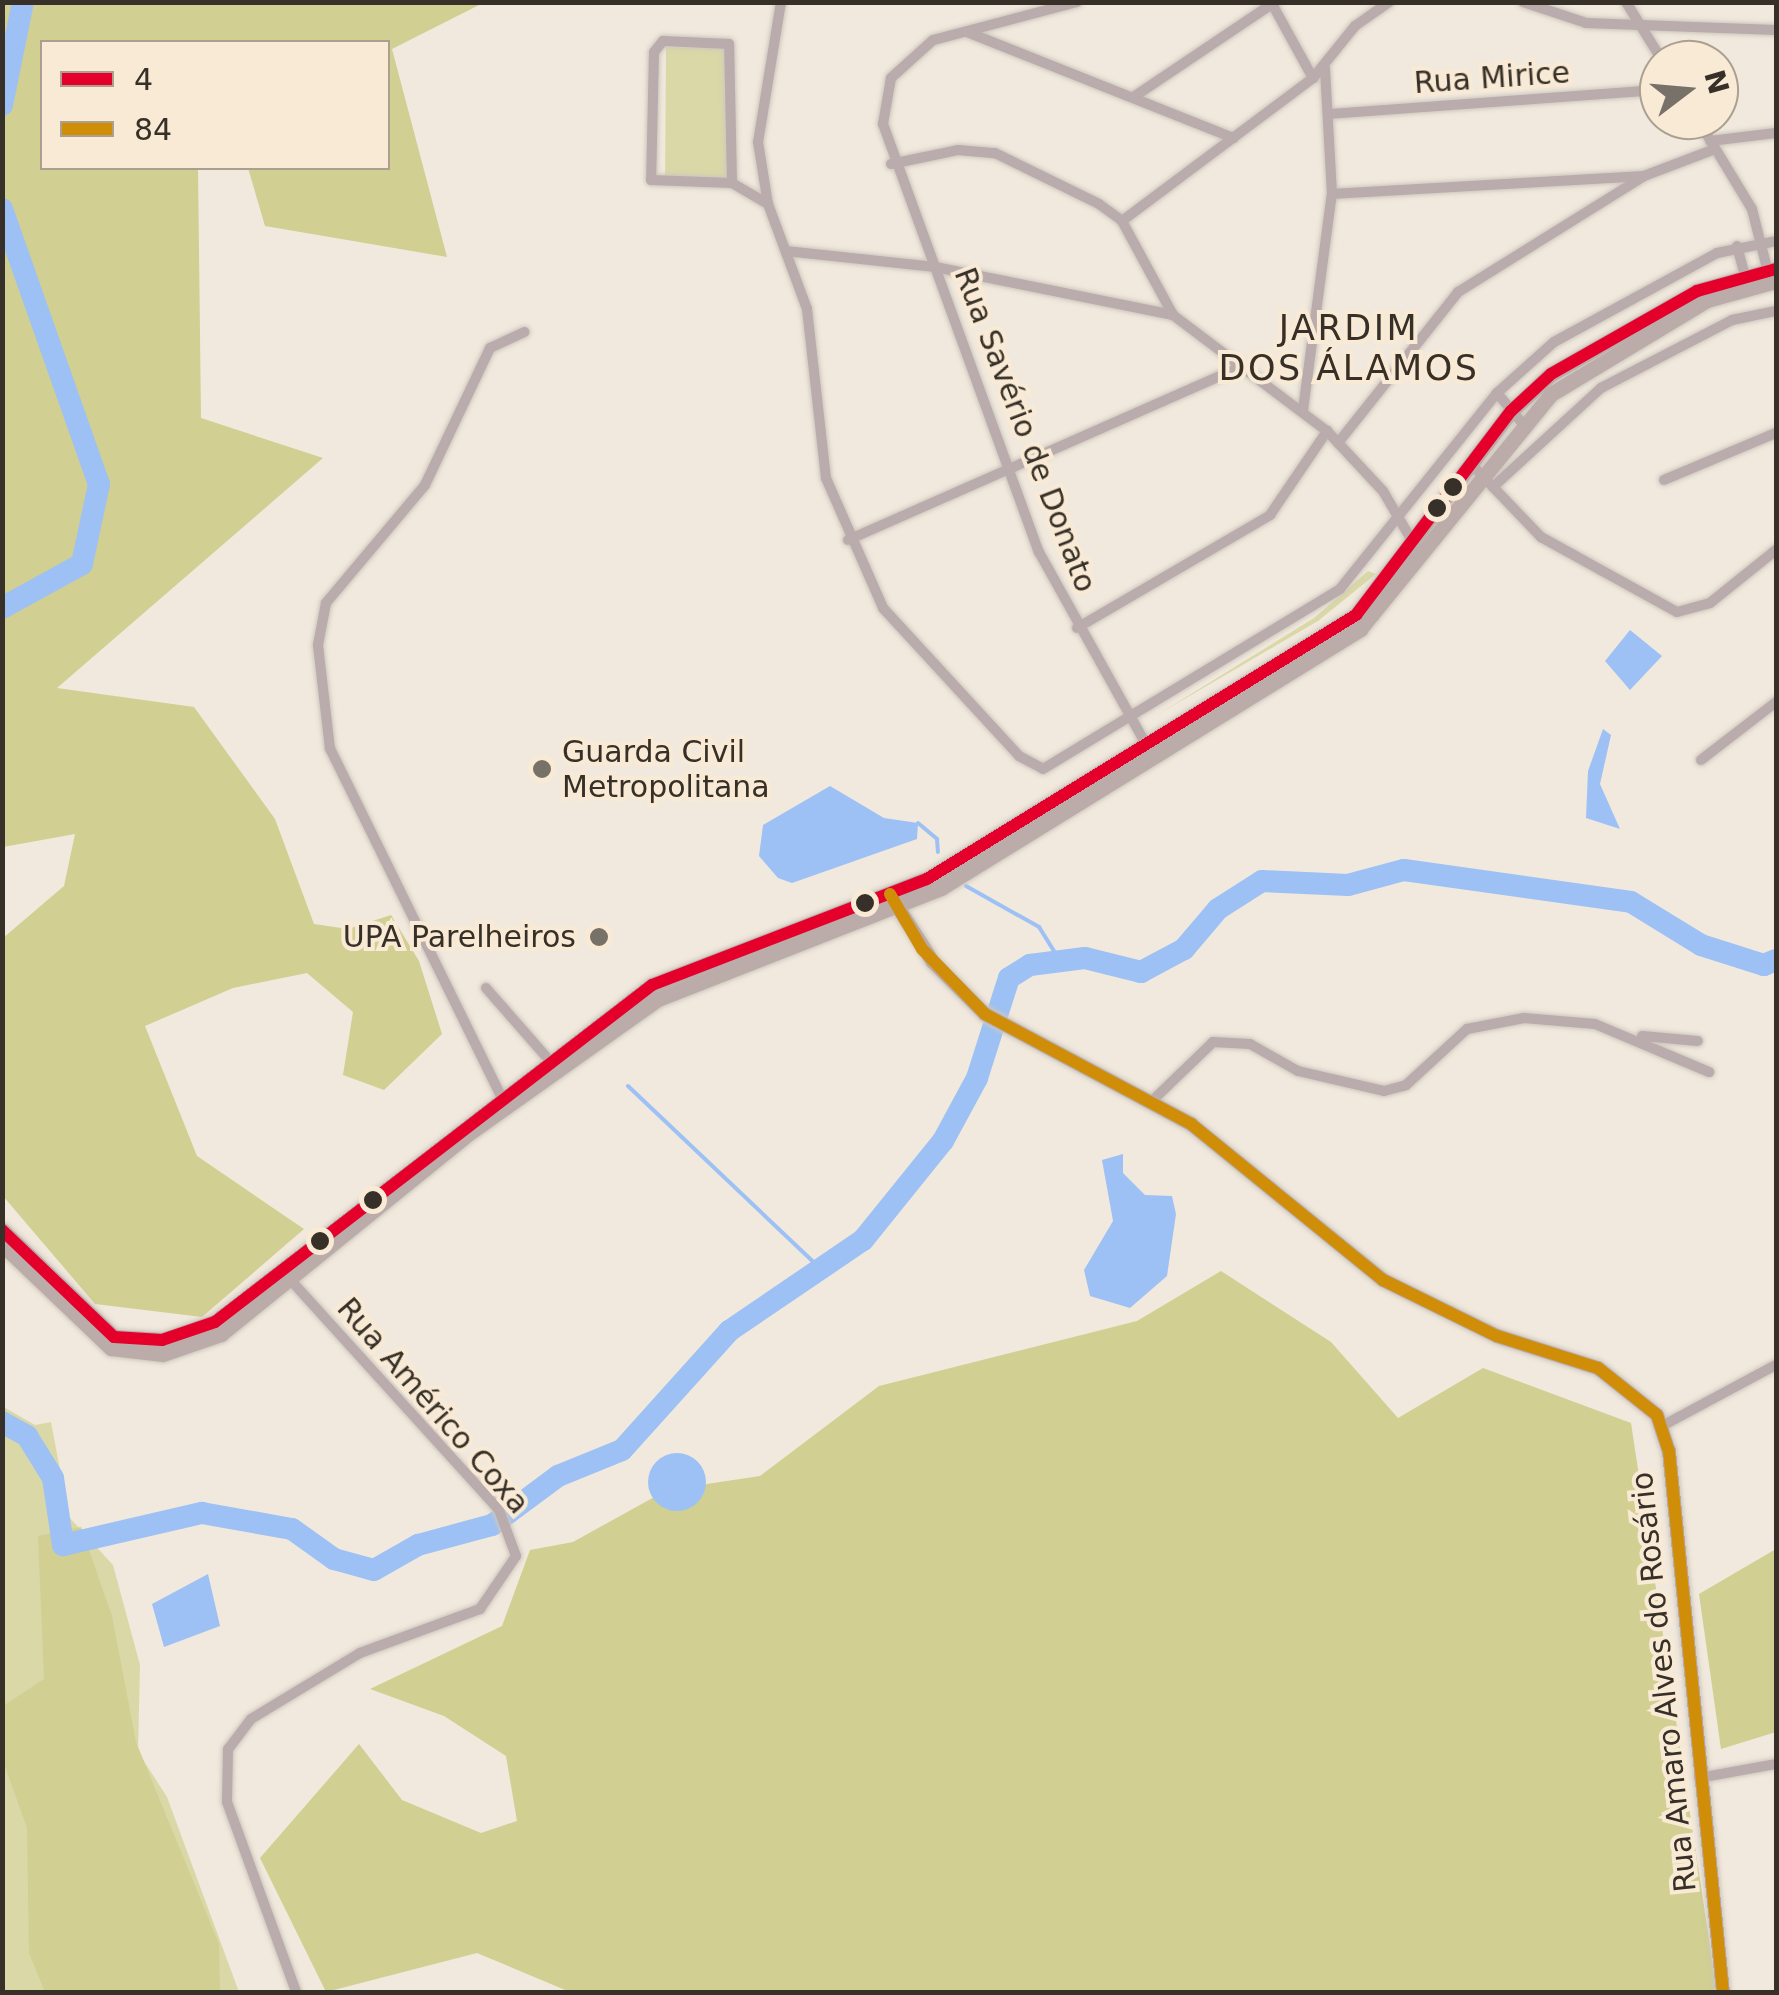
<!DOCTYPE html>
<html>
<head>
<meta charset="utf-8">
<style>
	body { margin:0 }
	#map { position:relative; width:1779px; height:1995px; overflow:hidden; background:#f1e9dd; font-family:"DejaVu Sans",sans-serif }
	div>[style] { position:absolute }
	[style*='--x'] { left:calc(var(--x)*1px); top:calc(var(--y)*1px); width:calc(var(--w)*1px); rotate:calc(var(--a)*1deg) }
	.green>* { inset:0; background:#dad8a7 }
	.forest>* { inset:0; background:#d1cf91 }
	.water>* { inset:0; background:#9dc1f4 }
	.round { border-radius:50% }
	.stream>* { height:4px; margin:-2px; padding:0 2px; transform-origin:2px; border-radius:2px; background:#9dc1f4 }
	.river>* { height:22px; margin:-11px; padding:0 11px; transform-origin:11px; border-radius:11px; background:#9dc1f4 }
	.roads { filter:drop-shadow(0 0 2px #cec7be) drop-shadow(0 0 2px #cec7be) }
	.street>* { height:10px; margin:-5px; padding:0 5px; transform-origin:5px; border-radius:5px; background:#baabac }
	.secondary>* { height:14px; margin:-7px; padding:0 7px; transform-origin:7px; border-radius:7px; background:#b9a9a9 }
	.primary>* { height:15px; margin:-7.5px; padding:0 7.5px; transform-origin:7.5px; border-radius:7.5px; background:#bbacaa }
	.bus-1>* { height:12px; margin:-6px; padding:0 6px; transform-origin:6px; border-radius:6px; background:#e4002b }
	.bus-2>* { height:12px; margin:-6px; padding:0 6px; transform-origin:6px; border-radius:6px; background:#d08e08 }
	.dots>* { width:28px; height:28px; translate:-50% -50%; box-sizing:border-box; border:5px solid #f9ead5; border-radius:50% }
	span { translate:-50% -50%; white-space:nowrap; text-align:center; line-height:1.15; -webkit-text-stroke:8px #f9ead5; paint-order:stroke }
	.street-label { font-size:30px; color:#363028 }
	.poi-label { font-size:30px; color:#363028 }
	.left { translate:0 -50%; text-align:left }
	.right { translate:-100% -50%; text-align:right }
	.quarter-label { font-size:35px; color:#363028; letter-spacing:2.5px }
	.frame { position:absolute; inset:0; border:5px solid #363028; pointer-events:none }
	.legend { position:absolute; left:40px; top:40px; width:350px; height:130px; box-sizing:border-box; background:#f9ead5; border:2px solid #aba090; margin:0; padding:12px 18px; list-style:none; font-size:30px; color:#363028 }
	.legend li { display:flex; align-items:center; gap:20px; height:50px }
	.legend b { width:50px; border:2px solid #aba090 }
	.north { position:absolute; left:1639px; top:40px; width:100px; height:100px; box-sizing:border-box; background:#f9ead5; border:2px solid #aba090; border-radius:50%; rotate:74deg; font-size:28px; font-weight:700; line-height:40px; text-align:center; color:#363028 }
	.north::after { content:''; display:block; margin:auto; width:35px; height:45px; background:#777167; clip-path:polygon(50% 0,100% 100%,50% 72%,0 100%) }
</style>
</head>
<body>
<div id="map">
	<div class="green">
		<div style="clip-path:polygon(666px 47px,727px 48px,728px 177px,665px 182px)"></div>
		<div style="clip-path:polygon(1368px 571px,1376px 574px,1318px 621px,1157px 715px,1314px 618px)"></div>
		<div style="clip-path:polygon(2px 1406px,35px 1425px,51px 1422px,69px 1517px,113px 1565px,140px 1665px,138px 1752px,167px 1797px,239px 1992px,3px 1992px)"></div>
	</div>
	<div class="forest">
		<div style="clip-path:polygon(3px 2px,483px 3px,392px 49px,447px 257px,265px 226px,248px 168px,388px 168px,388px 42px,42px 42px,42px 168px,198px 168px,201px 418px,323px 458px,57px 688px,194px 707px,275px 819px,314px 924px,348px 929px,391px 915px,419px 961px,442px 1034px,384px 1090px,343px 1075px,353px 1012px,307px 973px,233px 988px,145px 1026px,197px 1156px,304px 1229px,202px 1317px,95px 1304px,3px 1196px,3px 938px,64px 886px,75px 834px,3px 847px)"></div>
		<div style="clip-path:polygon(1221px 1271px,1331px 1342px,1398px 1418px,1483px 1368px,1631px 1423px,1717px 1992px,570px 1992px,477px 1953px,326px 1992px,260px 1858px,359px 1744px,402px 1800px,481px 1833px,517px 1821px,506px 1756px,444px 1716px,370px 1689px,502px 1626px,530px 1550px,573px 1542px,667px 1490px,760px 1476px,879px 1386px,1137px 1321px)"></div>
		<div style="clip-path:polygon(81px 1527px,112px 1616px,136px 1742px,219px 1944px,220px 1992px,45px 1992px,29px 1953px,27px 1828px,3px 1761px,3px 1706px,44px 1679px,38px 1536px)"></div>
		<div style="clip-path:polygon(1776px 1549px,1776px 1732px,1721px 1749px,1699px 1594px)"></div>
	</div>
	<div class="water">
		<div style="clip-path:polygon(1630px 630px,1662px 656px,1630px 690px,1605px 661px)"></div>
		<div style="clip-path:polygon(1603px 729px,1611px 735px,1600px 784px,1620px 829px,1586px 818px,1588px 771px)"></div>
		<div style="clip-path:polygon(830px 786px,884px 818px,918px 823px,917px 839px,792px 883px,778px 878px,759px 856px,763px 825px)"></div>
		<div style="clip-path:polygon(1123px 1154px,1123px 1173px,1145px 1195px,1172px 1196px,1176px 1214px,1167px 1276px,1130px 1308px,1090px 1296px,1084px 1270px,1113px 1221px,1102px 1160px)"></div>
		<div class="round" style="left:648px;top:1453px;width:58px;height:58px"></div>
		<div style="clip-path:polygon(208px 1574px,220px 1626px,164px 1647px,152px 1604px)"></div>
	</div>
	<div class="stream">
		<div style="--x:918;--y:823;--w:25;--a:40"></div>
		<div style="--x:937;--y:839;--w:13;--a:86"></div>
		<div style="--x:966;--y:886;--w:84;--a:29.3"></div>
		<div style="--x:1039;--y:927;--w:39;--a:58"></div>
		<div style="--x:628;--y:1086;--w:267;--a:43.5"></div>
	</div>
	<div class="river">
		<div style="--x:2;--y:105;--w:105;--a:-78.5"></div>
		<div style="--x:2;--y:209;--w:292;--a:70.6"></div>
		<div style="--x:99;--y:484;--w:82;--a:102"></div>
		<div style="--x:82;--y:564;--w:91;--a:151.2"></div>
		<div style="--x:2;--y:1422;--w:29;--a:29"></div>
		<div style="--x:27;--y:1436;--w:49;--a:58.2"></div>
		<div style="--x:53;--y:1478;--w:68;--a:81.5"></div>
		<div style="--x:63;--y:1545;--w:143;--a:-13"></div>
		<div style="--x:202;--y:1513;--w:91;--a:10.1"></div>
		<div style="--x:292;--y:1529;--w:52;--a:35.5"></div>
		<div style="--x:334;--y:1559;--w:41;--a:15.4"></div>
		<div style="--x:374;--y:1570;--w:51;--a:-29.6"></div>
		<div style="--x:418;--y:1545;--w:77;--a:-15.1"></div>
		<div style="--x:492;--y:1525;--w:82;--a:-36.6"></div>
		<div style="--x:558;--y:1476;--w:69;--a:-22.1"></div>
		<div style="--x:622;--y:1450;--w:160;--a:-48"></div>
		<div style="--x:729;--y:1331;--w:162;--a:-34.2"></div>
		<div style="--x:863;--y:1240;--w:127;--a:-51.1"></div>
		<div style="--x:943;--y:1141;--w:72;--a:-61.6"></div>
		<div style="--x:977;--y:1078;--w:105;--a:-72.3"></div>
		<div style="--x:1009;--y:978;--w:25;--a:-32"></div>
		<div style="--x:1030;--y:965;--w:55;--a:-7.3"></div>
		<div style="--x:1085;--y:958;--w:58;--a:14"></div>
		<div style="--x:1141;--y:972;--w:49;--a:-28.1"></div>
		<div style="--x:1184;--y:949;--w:52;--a:-49.6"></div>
		<div style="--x:1218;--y:909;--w:52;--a:-32.5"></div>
		<div style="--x:1262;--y:881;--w:86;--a:2.7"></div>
		<div style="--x:1348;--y:885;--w:58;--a:-15"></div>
		<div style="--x:1404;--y:870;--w:229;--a:8"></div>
		<div style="--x:1631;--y:902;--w:82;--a:31.6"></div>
		<div style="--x:1701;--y:945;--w:66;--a:17.6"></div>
		<div style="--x:1764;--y:965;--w:13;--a:-23"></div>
	</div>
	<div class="roads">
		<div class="street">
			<div style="--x:781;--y:2;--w:142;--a:99.3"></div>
			<div style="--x:758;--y:142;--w:63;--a:80.8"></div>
			<div style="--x:768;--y:204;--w:112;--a:69.6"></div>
			<div style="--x:807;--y:309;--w:170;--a:83.6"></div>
			<div style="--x:826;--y:478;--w:142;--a:66.3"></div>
			<div style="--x:883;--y:608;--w:201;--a:47.4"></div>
			<div style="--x:1019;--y:756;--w:27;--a:28"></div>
			<div style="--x:1043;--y:769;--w:347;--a:-31.2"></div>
			<div style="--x:1340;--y:589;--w:251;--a:-51.3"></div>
			<div style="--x:1497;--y:393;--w:76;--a:-41.8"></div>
			<div style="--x:1554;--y:342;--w:186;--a:-28.6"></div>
			<div style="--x:1717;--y:253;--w:60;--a:-11.5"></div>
			<div style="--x:1077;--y:2;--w:149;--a:165.2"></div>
			<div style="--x:933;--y:40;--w:57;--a:137.9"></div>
			<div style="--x:891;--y:78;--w:47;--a:99.9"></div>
			<div style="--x:883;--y:124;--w:456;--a:70"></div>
			<div style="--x:1039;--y:552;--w:222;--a:60.9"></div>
			<div style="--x:1271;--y:2;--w:87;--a:61.1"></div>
			<div style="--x:1523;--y:2;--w:66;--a:18.4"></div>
			<div style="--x:1586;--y:23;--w:190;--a:2.1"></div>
			<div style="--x:1626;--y:2;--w:68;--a:58.2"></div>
			<div style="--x:967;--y:32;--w:287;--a:21.7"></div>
			<div style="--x:1135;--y:96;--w:169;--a:-33.9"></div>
			<div style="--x:1329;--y:114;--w:331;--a:-4.2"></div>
			<div style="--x:1698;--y:120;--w:104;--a:58.8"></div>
			<div style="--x:1752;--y:209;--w:69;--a:75.8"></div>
			<div style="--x:1710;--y:141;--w:66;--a:-6.9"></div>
			<div style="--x:891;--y:164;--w:68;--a:-11.8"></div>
			<div style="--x:958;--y:150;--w:37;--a:5"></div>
			<div style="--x:995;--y:153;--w:116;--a:26.1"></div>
			<div style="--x:1099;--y:204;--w:29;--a:36"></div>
			<div style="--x:1122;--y:221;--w:107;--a:61.5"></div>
			<div style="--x:1173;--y:315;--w:193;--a:37"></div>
			<div style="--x:1327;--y:431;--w:82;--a:47"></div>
			<div style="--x:1383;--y:491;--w:64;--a:59.8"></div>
			<div style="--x:732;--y:183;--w:139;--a:-91.2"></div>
			<div style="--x:729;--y:44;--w:66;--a:-177.4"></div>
			<div style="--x:663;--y:41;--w:14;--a:129"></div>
			<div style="--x:654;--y:52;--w:128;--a:91.3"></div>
			<div style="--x:651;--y:180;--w:81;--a:2.1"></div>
			<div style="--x:732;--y:183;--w:42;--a:30.3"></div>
			<div style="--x:1332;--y:194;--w:312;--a:-3.3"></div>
			<div style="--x:1122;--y:221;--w:239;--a:-36.8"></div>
			<div style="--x:1313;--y:78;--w:67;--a:-51.1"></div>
			<div style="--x:1355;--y:26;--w:42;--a:-35.2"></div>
			<div style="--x:1737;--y:246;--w:34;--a:75"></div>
			<div style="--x:786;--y:251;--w:150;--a:6.1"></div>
			<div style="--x:935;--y:267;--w:243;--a:11.4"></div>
			<div style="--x:1497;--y:393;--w:40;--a:50"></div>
			<div style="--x:1303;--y:410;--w:218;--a:-82.4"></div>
			<div style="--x:1332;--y:194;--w:126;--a:-93.2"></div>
			<div style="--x:1338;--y:443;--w:193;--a:-51.5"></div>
			<div style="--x:1458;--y:292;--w:219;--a:-31.9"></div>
			<div style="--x:1644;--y:176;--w:76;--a:-20.8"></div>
			<div style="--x:1472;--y:465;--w:100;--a:46.2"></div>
			<div style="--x:1541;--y:537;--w:155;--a:28.9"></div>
			<div style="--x:1677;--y:612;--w:34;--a:-15"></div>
			<div style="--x:1710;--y:603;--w:85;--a:-38.8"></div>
			<div style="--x:1664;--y:480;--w:121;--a:-22.8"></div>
			<div style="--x:1493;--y:487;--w:147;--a:-42.5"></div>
			<div style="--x:1601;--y:388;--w:148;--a:-27.4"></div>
			<div style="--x:1732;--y:320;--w:45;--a:-11.6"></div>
			<div style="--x:848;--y:540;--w:426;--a:-23.8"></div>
			<div style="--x:1077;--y:628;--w:224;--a:-30.3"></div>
			<div style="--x:1270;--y:515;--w:102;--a:-55.8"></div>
			<div style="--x:1701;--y:760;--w:95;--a:-37.7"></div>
			<div style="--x:486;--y:988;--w:96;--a:48.8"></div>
			<div style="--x:1642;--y:1036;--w:56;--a:5.1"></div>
			<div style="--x:500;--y:1094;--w:385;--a:-116.2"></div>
			<div style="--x:330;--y:749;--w:105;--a:-96.6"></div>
			<div style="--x:318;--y:645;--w:43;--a:-79.2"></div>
			<div style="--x:326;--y:603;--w:154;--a:-50"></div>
			<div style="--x:425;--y:485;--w:152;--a:-64.6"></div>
			<div style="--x:490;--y:348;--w:38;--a:-25"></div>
			<div style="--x:1153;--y:1100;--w:83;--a:-44"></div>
			<div style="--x:1213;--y:1042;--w:37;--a:3"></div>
			<div style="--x:1250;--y:1044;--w:55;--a:29.4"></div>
			<div style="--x:1298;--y:1071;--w:88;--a:13.1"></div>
			<div style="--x:1384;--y:1091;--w:23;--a:-15"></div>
			<div style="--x:1406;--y:1085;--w:83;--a:-42.6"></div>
			<div style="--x:1467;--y:1029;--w:58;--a:-10.9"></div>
			<div style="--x:1524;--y:1018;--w:71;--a:4.8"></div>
			<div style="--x:1595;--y:1024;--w:124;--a:22.8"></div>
			<div style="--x:287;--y:1276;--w:316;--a:47.8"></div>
			<div style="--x:499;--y:1510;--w:49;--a:69.7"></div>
			<div style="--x:516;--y:1556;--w:64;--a:124.2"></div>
			<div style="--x:480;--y:1609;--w:128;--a:159.9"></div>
			<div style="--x:360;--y:1653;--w:127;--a:148.8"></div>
			<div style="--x:251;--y:1719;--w:38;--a:127"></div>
			<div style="--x:228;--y:1749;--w:53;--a:91.1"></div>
			<div style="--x:227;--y:1802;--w:202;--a:70"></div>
			<div style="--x:1662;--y:1426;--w:129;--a:-28.2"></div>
			<div style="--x:1699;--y:1778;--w:78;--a:-10.3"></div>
		</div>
		<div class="secondary">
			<div style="--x:892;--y:898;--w:76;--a:57.4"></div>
			<div style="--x:933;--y:962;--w:74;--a:45"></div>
			<div style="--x:985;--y:1014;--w:234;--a:28.1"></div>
			<div style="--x:1191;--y:1124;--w:247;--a:39.1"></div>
			<div style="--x:1383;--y:1280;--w:127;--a:26.2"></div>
			<div style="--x:1497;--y:1336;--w:106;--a:17.6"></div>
			<div style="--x:1598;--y:1368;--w:75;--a:38.5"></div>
			<div style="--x:1657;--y:1415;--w:38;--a:72"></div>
			<div style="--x:1669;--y:1451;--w:544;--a:84.3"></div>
		</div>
		<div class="primary">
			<div style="--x:2;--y:1230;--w:155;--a:43.7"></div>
			<div style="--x:114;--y:1337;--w:48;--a:3.6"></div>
			<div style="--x:162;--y:1340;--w:56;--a:-18.8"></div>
			<div style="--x:215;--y:1322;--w:552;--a:-37.64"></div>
			<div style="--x:652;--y:985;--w:295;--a:-21.1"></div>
			<div style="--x:927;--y:879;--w:504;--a:-31.61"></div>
			<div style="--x:1356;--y:615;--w:256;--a:-52.8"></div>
			<div style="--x:1511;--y:411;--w:54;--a:-42.8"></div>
			<div style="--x:1551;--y:374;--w:168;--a:-29.6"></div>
			<div style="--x:1697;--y:291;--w:82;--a:-15.6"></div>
			<div style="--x:2;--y:1244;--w:151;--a:43.7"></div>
			<div style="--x:111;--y:1348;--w:52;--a:6.6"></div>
			<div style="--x:163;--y:1354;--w:61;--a:-19"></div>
			<div style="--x:221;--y:1334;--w:323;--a:-39"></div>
			<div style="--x:472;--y:1131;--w:228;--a:-35.4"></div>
			<div style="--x:658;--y:999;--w:304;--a:-21.4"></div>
			<div style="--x:941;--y:888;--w:493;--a:-31.7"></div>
			<div style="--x:1360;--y:629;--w:303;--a:-50.9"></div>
			<div style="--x:1551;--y:394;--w:182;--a:-31.1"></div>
			<div style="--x:1707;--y:300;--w:72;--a:-15.4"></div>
		</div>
	</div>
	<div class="bus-1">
		<div style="--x:2;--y:1230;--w:155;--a:43.7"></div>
		<div style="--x:114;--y:1337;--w:48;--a:3.6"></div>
		<div style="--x:162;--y:1340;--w:56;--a:-18.8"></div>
		<div style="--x:215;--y:1322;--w:552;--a:-37.64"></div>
		<div style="--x:652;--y:985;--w:295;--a:-21.1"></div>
		<div style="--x:927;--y:879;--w:504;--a:-31.61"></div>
		<div style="--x:1356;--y:615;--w:256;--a:-52.8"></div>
		<div style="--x:1511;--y:411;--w:54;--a:-42.8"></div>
		<div style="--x:1551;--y:374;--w:168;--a:-29.6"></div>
		<div style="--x:1697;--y:291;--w:82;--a:-15.6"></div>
	</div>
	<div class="bus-2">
		<div style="--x:890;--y:894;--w:64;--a:59.8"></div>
		<div style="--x:922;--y:949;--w:91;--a:45.9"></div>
		<div style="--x:985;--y:1014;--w:234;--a:28.1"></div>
		<div style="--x:1191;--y:1124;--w:247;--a:39.1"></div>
		<div style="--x:1383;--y:1280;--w:127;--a:26.2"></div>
		<div style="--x:1497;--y:1336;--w:106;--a:17.6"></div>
		<div style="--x:1598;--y:1368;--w:75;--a:38.5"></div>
		<div style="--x:1657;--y:1415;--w:38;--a:72"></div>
		<div style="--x:1669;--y:1451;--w:544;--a:84.3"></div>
	</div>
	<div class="dots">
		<div style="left:1453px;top:487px;background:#363028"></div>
		<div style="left:1437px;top:508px;background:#363028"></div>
		<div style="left:542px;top:769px;background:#777167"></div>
		<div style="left:865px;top:903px;background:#363028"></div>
		<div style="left:599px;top:937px;background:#777167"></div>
		<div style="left:373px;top:1200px;background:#363028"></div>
		<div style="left:320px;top:1241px;background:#363028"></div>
	</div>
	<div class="street-label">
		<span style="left:1492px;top:78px;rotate:-4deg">Rua Mirice</span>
		<span style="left:1025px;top:430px;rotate:69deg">Rua Savério de Donato</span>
		<span style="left:433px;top:1406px;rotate:49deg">Rua Américo Coxa</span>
		<span style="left:1664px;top:1682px;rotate:-96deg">Rua Amaro Alves do Rosário</span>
	</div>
	<div class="poi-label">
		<span class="left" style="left:562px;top:769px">Guarda Civil<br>Metropolitana</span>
		<span class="right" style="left:576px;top:937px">UPA Parelheiros</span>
	</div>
	<div class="quarter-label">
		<span style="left:1349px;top:348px">JARDIM<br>DOS ÁLAMOS</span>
	</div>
	<div class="frame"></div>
	<ul class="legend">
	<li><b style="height:12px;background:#e4002b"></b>4</li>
	<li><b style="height:12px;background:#d08e08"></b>84</li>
	</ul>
	<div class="north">N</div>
</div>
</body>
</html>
